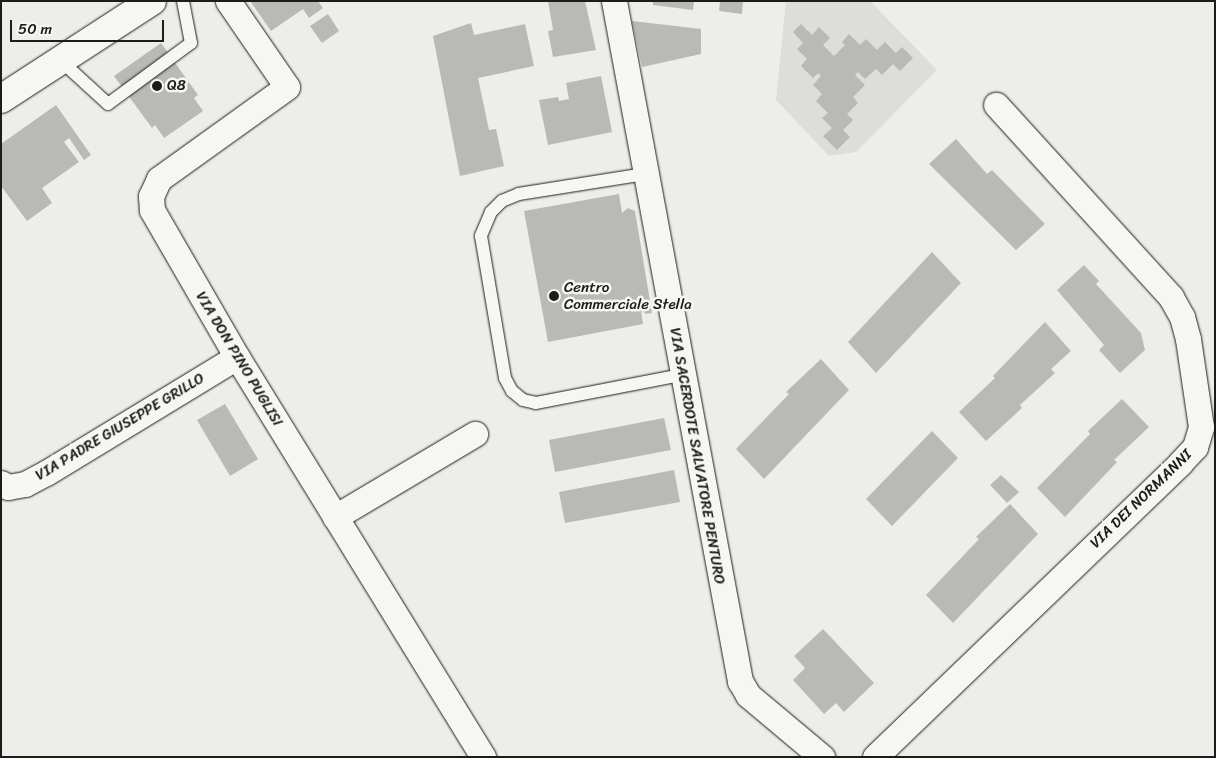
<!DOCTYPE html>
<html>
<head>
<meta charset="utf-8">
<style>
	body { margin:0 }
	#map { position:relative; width:1216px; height:758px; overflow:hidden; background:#edede9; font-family:Sriracha,sans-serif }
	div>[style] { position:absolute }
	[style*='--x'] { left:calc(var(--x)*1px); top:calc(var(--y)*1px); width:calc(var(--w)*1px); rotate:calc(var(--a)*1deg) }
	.built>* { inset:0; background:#ddddda }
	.building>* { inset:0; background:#b9b9b6 }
	.roads { filter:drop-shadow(0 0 1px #1c1c1c) drop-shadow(0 0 1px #1c1c1c) }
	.service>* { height:12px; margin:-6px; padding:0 6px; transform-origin:6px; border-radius:6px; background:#f6f6f2 }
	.minor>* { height:25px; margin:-12.5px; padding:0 12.5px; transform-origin:12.5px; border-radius:12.5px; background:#f6f6f2 }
	.primary>* { height:28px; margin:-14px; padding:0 14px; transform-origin:14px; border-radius:14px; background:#f6f6f2 }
	.dots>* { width:14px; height:14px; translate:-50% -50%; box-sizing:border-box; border:2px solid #f6f6f2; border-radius:50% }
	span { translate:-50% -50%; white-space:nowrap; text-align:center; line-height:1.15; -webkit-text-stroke:5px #f6f6f2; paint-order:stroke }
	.poi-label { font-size:15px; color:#1c1c1c }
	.left { translate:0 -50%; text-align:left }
	.street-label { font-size:15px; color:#1c1c1c }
	.frame { position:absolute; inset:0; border:2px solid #1c1c1c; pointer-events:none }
	.scale { position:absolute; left:10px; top:20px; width:154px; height:22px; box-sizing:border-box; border:2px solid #1c1c1c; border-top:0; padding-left:6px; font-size:15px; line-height:18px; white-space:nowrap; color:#1c1c1c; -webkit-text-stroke:4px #f6f6f2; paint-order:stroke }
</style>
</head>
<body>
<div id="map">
	<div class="built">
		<div style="clip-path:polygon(786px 1px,870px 1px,937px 70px,856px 152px,829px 156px,776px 100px)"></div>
	</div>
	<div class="building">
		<div style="clip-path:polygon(250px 1px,318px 1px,323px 8px,309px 18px,303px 9px,271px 31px)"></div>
		<div style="clip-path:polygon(548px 1px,585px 1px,596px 50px,553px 57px,548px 31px,553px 30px)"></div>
		<div style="clip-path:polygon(653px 1px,694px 1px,693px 10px,653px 5px)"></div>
		<div style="clip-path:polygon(720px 1px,743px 1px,742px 14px,719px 11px)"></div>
		<div style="clip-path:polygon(328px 14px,339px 31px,322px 43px,310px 26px)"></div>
		<div style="clip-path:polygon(632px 21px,701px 29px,701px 54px,642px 67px)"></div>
		<div style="clip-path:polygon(471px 23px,474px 35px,525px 24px,534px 66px,478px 78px,489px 130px,496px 129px,504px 166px,460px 176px,433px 36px)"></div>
		<div style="clip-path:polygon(801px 24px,812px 35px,819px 27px,830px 38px,823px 45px,834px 56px,845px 45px,842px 42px,849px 34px,860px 45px,866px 39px,877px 50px,885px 42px,896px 53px,902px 47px,913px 58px,900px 71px,893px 64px,882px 75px,876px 69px,865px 79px,858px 72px,855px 75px,865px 85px,853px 97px,858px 103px,847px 114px,853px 120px,843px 130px,850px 137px,837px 150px,823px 136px,832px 128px,822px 118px,828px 113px,816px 101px,822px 94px,813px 85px,821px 76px,818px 73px,813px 78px,801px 66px,807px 59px,797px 49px,803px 43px,793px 32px)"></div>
		<div style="clip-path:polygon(161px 43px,198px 95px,194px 98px,203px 111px,164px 138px,155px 125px,152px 128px,114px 76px)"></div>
		<div style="clip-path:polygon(601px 76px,612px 132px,548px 145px,539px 100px,558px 97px,559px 101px,569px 99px,566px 83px)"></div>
		<div style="clip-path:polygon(56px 105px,91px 155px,84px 160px,69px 138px,64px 142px,79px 162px,42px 188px,52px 203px,27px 221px,1px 186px,1px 144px)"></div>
		<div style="clip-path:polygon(956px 139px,987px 174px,992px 170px,1045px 224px,1016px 250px,929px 164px)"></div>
		<div style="clip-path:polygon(619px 194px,622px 213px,628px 208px,635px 211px,652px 313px,646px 314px,641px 310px,643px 324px,548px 342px,524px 211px)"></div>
		<div style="clip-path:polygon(932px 252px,961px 283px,876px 373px,848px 342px)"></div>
		<div style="clip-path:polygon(1084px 265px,1099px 281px,1096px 284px,1141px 333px,1145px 350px,1120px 373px,1099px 350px,1104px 345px,1057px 290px)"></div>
		<div style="clip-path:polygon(1045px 322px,1071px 351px,1051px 369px,1055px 373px,1020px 405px,1022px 408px,986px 441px,959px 412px,995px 378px,993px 376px)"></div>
		<div style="clip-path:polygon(821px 359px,849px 390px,764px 479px,736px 449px,789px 394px,786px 392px)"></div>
		<div style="clip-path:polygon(1122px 399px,1149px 427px,1114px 460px,1117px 462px,1065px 517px,1037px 488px,1090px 434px,1088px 431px)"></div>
		<div style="clip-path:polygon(225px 404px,258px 459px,230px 476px,197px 420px)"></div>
		<div style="clip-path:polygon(664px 418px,671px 450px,555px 472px,549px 440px)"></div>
		<div style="clip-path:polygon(932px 431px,958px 458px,892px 526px,866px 499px)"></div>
		<div style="clip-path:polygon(674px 470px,680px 502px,565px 523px,559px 492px)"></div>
		<div style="clip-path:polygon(1001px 475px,1019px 492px,1007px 503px,990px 485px)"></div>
		<div style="clip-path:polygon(1010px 504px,1038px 534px,953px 623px,926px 595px,979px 539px,976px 537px)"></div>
		<div style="clip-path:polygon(823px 629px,874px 683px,844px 712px,836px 703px,824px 714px,793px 680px,805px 668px,794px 656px)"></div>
	</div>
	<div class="roads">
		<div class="service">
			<div style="--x:60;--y:60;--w:65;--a:42.5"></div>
			<div style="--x:108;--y:104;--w:103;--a:-36.3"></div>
			<div style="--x:191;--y:43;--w:43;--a:-100.8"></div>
			<div style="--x:645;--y:174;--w:128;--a:171"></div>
			<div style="--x:519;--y:194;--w:18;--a:158"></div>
			<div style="--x:502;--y:201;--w:16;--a:135"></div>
			<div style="--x:491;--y:212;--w:26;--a:113"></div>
			<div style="--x:481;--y:236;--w:144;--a:80.4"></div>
			<div style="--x:505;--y:378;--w:15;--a:62"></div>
			<div style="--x:512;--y:391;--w:14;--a:39"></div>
			<div style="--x:523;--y:400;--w:13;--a:13"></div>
			<div style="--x:536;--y:403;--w:149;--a:-10.9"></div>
		</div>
		<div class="minor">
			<div style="--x:228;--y:1;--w:104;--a:55.5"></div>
			<div style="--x:287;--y:87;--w:158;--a:144.3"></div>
			<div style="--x:159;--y:179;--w:19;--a:115"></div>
			<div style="--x:151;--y:196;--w:14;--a:86"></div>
			<div style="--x:152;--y:210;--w:170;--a:60"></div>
			<div style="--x:237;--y:357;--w:470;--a:58.4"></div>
			<div style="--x:614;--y:1;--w:692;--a:79.5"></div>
			<div style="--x:740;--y:681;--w:16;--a:60"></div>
			<div style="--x:748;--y:695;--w:97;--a:40"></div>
			<div style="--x:1;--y:483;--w:8;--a:30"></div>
			<div style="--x:8;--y:487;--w:17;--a:-10"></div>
			<div style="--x:25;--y:484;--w:24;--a:-28"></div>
			<div style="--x:46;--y:473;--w:223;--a:-31.3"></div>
			<div style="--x:335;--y:517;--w:163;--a:-30.7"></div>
			<div style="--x:875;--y:757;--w:424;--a:-43.9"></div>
			<div style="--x:1180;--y:463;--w:22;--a:-47"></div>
			<div style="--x:1195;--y:447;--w:21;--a:-73"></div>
			<div style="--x:1201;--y:427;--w:89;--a:-98.4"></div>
			<div style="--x:1188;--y:339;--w:23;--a:-105"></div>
			<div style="--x:1182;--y:317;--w:23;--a:-119"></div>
			<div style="--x:1171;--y:297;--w:260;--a:-132.3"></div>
		</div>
		<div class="primary">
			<div style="--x:1;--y:99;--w:180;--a:-33"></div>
		</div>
	</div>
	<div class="dots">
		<div style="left:157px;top:86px;background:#1c1c1c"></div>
		<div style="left:554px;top:296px;background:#1c1c1c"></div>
	</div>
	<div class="poi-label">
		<span class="left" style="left:167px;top:86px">Q8</span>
		<span class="left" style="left:564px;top:296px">Centro<br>Commerciale Stella</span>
	</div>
	<div class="street-label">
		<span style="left:239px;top:359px;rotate:59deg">VIA DON PINO PUGLISI</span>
		<span style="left:120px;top:427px;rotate:-31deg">VIA PADRE GIUSEPPE GRILLO</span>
		<span style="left:697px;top:456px;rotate:80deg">VIA SACERDOTE SALVATORE PENTURO</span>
		<span style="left:1141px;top:499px;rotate:-44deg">VIA DEI NORMANNI</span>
	</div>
	<div class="frame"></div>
	<div class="scale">50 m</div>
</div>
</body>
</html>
